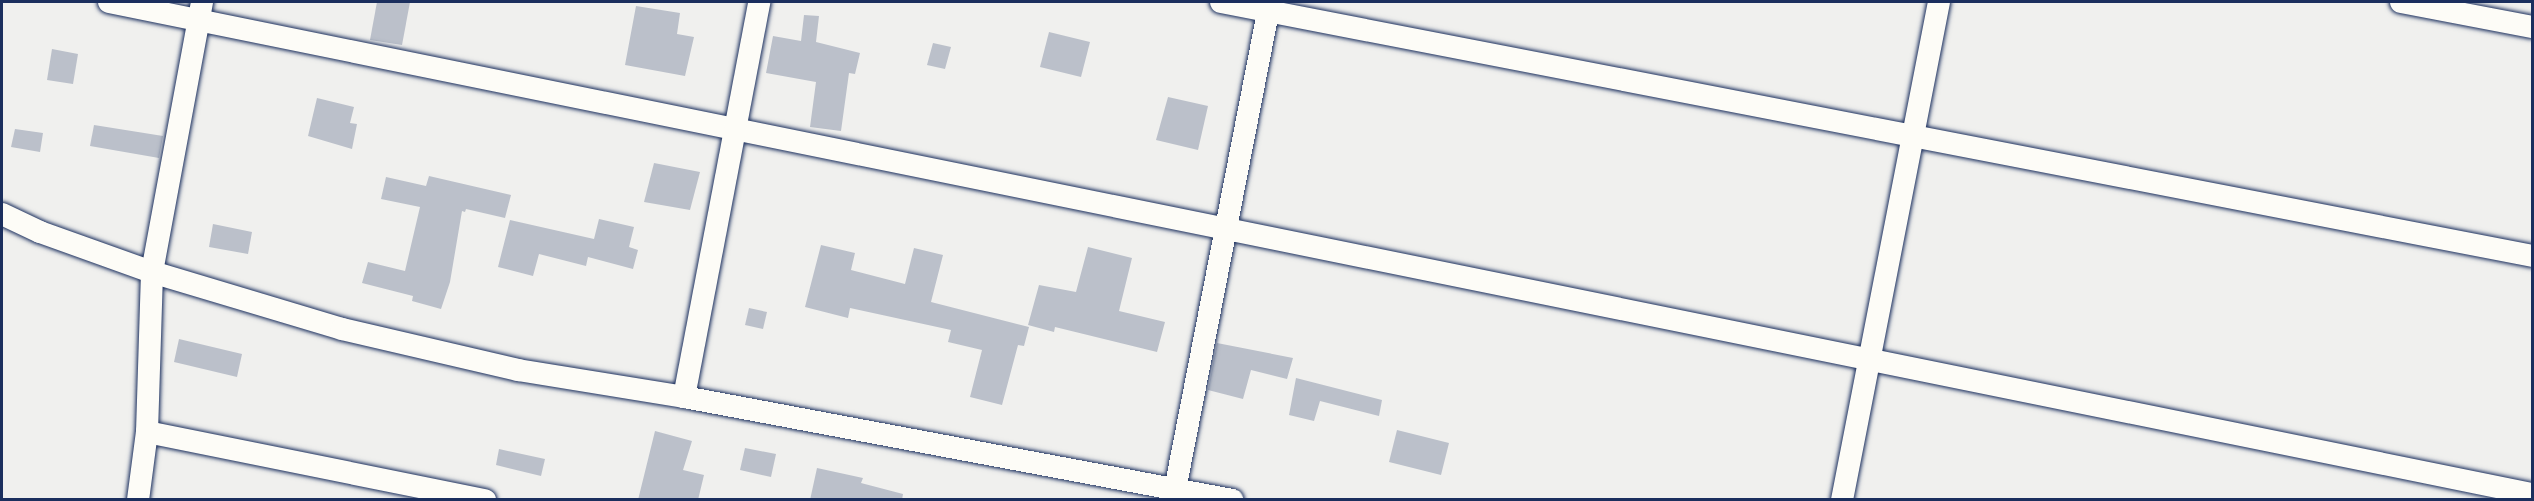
<!DOCTYPE html>
<html>
<head>
<meta charset="utf-8">
<style>
	body { margin:0 }
	#map { position:relative; width:2534px; height:501px; overflow:hidden; background:#f0f0ee; font-family:"Playpen Sans",sans-serif }
	div>[style] { position:absolute }
	[style*='--x'] { left:calc(var(--x)*1px); top:calc(var(--y)*1px); width:calc(var(--w)*1px); rotate:calc(var(--a)*1deg) }
	.building>* { inset:0; background:#bbc0ca }
	.roads { filter:drop-shadow(0 0 2px #1b2f5e) drop-shadow(0 0 2px #1b2f5e) }
	.minor>* { height:22px; margin:-11px; padding:0 11px; transform-origin:11px; border-radius:11px; background:#fdfcf7 }
	span { translate:-50% -50%; white-space:nowrap; text-align:center; line-height:1.15; -webkit-text-stroke:5px #fdfcf7; paint-order:stroke }
	.frame { position:absolute; inset:0; border:3px solid #1b2f5e; pointer-events:none }
</style>
</head>
<body>
<div id="map">
	<div class="building">
		<div style="clip-path:polygon(377px 2px,410px 2px,402px 45px,370px 40px)"></div>
		<div style="clip-path:polygon(636px 6px,680px 13px,677px 34px,694px 37px,685px 76px,625px 65px)"></div>
		<div style="clip-path:polygon(804px 15px,819px 16px,816px 42px,860px 53px,855px 74px,849px 73px,841px 131px,810px 127px,816px 82px,766px 73px,773px 36px,801px 41px)"></div>
		<div style="clip-path:polygon(1049px 32px,1090px 42px,1081px 77px,1040px 67px)"></div>
		<div style="clip-path:polygon(933px 43px,951px 47px,945px 69px,927px 65px)"></div>
		<div style="clip-path:polygon(52px 49px,78px 54px,73px 84px,47px 80px)"></div>
		<div style="clip-path:polygon(1168px 97px,1208px 106px,1198px 150px,1156px 140px)"></div>
		<div style="clip-path:polygon(317px 98px,354px 107px,350px 123px,357px 124px,352px 149px,308px 136px)"></div>
		<div style="clip-path:polygon(94px 125px,163px 136px,159px 158px,90px 146px)"></div>
		<div style="clip-path:polygon(15px 129px,43px 133px,40px 152px,11px 147px)"></div>
		<div style="clip-path:polygon(654px 163px,700px 172px,690px 210px,644px 202px)"></div>
		<div style="clip-path:polygon(429px 176px,511px 195px,505px 218px,466px 209px,465px 212px,462px 211px,450px 282px,441px 309px,412px 301px,413px 296px,362px 283px,368px 262px,405px 271px,420px 207px,381px 199px,386px 177px,426px 186px)"></div>
		<div style="clip-path:polygon(599px 219px,634px 227px,629px 247px,638px 250px,633px 269px,588px 257px,586px 266px,539px 254px,533px 276px,498px 267px,510px 220px,594px 239px)"></div>
		<div style="clip-path:polygon(213px 224px,252px 232px,248px 254px,209px 247px)"></div>
		<div style="clip-path:polygon(821px 245px,855px 253px,851px 270px,905px 284px,914px 248px,943px 255px,931px 302px,1029px 327px,1024px 346px,1018px 345px,1002px 405px,970px 397px,982px 350px,948px 342px,951px 330px,850px 308px,848px 318px,805px 307px)"></div>
		<div style="clip-path:polygon(1088px 247px,1132px 258px,1119px 311px,1165px 322px,1157px 352px,1055px 327px,1054px 332px,1028px 325px,1039px 285px,1076px 292px)"></div>
		<div style="clip-path:polygon(749px 308px,767px 312px,763px 329px,745px 325px)"></div>
		<div style="clip-path:polygon(179px 339px,242px 354px,237px 377px,174px 362px)"></div>
		<div style="clip-path:polygon(1217px 343px,1293px 358px,1287px 379px,1251px 370px,1243px 399px,1208px 390px)"></div>
		<div style="clip-path:polygon(1296px 378px,1382px 400px,1379px 416px,1320px 401px,1314px 421px,1289px 415px)"></div>
		<div style="clip-path:polygon(1397px 430px,1449px 443px,1441px 475px,1389px 462px)"></div>
		<div style="clip-path:polygon(655px 431px,692px 441px,683px 470px,704px 475px,698px 500px,638px 500px)"></div>
		<div style="clip-path:polygon(745px 448px,776px 454px,771px 477px,740px 470px)"></div>
		<div style="clip-path:polygon(499px 449px,545px 459px,541px 476px,496px 465px)"></div>
		<div style="clip-path:polygon(817px 468px,863px 478px,861px 483px,903px 494px,902px 500px,810px 500px)"></div>
	</div>
	<div class="roads">
		<div class="minor">
			<div style="--x:109;--y:2;--w:2472;--a:11.48"></div>
			<div style="--x:1221;--y:2;--w:1335;--a:10.96"></div>
			<div style="--x:2401;--y:2;--w:133;--a:10.8"></div>
			<div style="--x:2;--y:214;--w:42;--a:25.3"></div>
			<div style="--x:40;--y:232;--w:119;--a:19.7"></div>
			<div style="--x:152;--y:272;--w:198;--a:16.7"></div>
			<div style="--x:342;--y:329;--w:181;--a:13.1"></div>
			<div style="--x:518;--y:370;--w:168;--a:9.2"></div>
			<div style="--x:684;--y:397;--w:558;--a:10.64"></div>
			<div style="--x:684;--y:397;--w:402;--a:-79.2"></div>
			<div style="--x:147;--y:432;--w:345;--a:11.4"></div>
			<div style="--x:138;--y:500;--w:69;--a:-82.5"></div>
			<div style="--x:147;--y:432;--w:160;--a:-88.2"></div>
			<div style="--x:152;--y:272;--w:275;--a:-79.5"></div>
			<div style="--x:1173;--y:500;--w:507;--a:-78.98"></div>
			<div style="--x:1842;--y:500;--w:507;--a:-78.98"></div>
		</div>
	</div>
	<div class="frame"></div>
</div>
</body>
</html>
